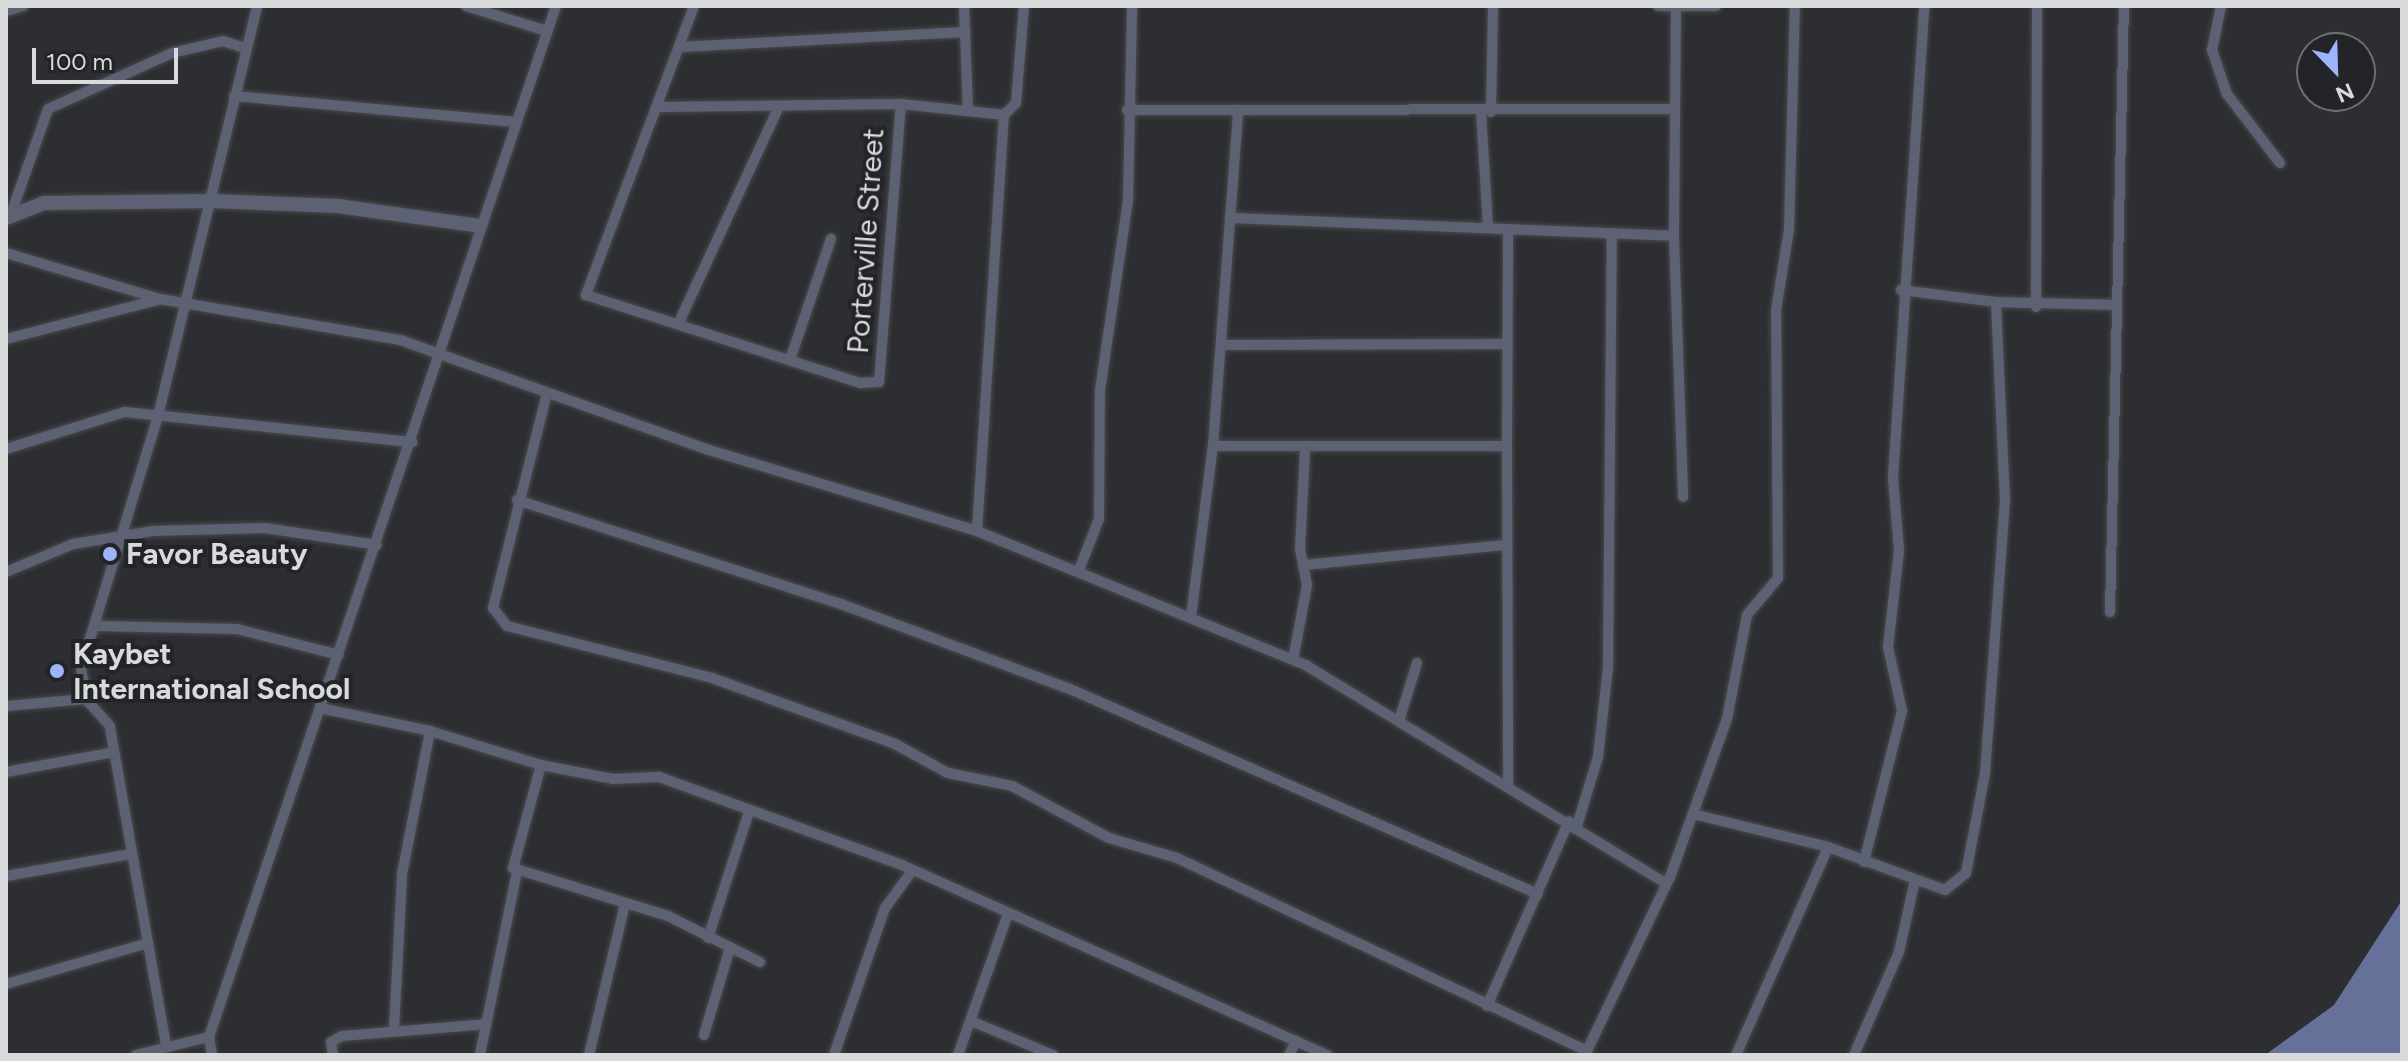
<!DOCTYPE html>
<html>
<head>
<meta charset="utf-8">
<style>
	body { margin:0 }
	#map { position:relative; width:2408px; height:1061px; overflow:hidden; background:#2d2e31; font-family:Figtree,sans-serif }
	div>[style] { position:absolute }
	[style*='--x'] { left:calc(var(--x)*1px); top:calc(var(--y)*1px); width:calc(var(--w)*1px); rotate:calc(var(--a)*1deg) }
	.water>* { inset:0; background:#657198 }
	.roads { filter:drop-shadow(0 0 2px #494a4c) drop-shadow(0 0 2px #494a4c) }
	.minor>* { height:10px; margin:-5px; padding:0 5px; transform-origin:5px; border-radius:5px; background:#5c6273 }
	.tertiary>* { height:14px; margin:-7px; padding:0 7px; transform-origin:7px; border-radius:7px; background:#5c6273 }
	.dots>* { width:22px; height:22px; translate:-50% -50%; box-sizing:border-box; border:4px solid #232427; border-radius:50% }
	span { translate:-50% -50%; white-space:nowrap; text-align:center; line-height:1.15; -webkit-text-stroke:8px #232427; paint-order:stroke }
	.street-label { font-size:30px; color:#d9dadc }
	.poi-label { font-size:30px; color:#d9dadc; font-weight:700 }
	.left { translate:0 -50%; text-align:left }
	.frame { position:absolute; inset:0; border:8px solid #d9dadc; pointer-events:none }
	.north { position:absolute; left:2296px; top:32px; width:80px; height:80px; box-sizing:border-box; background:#232427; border:2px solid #6c6d6f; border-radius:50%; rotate:157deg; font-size:22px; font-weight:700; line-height:32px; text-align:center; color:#d9dadc }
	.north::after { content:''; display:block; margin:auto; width:28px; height:36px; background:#9db4fd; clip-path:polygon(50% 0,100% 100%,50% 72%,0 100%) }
	.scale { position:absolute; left:32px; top:48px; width:146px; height:36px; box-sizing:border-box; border:4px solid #d9dadc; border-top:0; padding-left:10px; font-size:24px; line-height:28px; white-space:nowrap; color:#d9dadc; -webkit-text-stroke:6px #232427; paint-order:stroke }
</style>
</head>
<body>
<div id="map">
	<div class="water">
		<div style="clip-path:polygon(2402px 900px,2402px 1055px,2265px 1055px,2334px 1005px)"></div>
	</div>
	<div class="roads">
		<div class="minor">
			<div style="--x:466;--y:6;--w:85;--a:17.2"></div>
			<div style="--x:694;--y:6;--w:309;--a:110.5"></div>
			<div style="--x:586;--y:295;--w:288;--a:17.8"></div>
			<div style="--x:860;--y:383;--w:19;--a:-3"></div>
			<div style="--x:879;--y:382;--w:279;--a:-85.5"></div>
			<div style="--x:964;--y:6;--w:105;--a:87.8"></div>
			<div style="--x:1658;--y:6;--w:58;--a:0"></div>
			<div style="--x:2221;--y:6;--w:45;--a:101.6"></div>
			<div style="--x:2212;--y:50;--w:46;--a:71.2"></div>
			<div style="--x:2227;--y:94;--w:87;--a:52.5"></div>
			<div style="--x:6;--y:11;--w:18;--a:-16"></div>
			<div style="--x:680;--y:47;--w:286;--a:-3"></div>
			<div style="--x:234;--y:96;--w:283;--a:5.3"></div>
			<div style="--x:660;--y:107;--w:241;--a:-0.7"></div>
			<div style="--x:901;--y:104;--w:104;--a:6.1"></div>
			<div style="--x:1004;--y:115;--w:17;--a:-45"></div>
			<div style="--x:1016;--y:103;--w:97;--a:-85.3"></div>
			<div style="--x:1127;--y:110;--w:548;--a:-0.1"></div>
			<div style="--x:1481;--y:112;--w:114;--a:86.5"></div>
			<div style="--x:1491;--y:112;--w:106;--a:-88.9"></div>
			<div style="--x:11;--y:214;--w:111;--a:-70.6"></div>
			<div style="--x:48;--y:109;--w:136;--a:-24.3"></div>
			<div style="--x:172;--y:53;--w:52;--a:-13.2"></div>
			<div style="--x:223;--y:41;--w:22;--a:18"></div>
			<div style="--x:1230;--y:218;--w:444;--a:2.3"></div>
			<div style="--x:1674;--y:236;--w:230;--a:-89.5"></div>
			<div style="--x:1674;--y:236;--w:261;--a:88"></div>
			<div style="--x:6;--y:253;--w:161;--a:16.6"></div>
			<div style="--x:160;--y:299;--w:243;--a:9.7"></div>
			<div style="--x:400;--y:340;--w:328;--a:19.6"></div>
			<div style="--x:709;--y:450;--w:280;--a:16.8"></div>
			<div style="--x:977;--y:531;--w:357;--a:22.2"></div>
			<div style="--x:1307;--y:666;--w:419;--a:31.2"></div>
			<div style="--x:1996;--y:302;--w:120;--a:1.4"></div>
			<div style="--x:2036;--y:307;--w:301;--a:-89.8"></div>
			<div style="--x:679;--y:322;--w:237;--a:-65.1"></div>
			<div style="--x:6;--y:339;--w:157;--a:-14.4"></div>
			<div style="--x:1222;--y:345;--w:284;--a:-0.2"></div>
			<div style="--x:790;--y:360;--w:128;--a:-71.3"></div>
			<div style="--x:547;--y:393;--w:222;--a:104.1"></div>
			<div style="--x:493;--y:608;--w:23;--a:52"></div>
			<div style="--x:507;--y:626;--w:211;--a:14.2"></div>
			<div style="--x:712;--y:678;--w:195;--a:19.8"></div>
			<div style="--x:895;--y:744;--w:60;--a:28.7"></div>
			<div style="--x:948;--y:773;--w:65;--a:11.5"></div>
			<div style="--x:1012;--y:786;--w:110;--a:28.2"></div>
			<div style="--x:1109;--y:838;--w:71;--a:16.4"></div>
			<div style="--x:1177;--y:858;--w:453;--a:25.2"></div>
			<div style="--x:1213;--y:446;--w:294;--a:0"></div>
			<div style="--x:1507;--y:446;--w:217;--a:-89.7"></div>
			<div style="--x:1507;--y:446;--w:339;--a:89.8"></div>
			<div style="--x:6;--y:449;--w:125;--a:-17.3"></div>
			<div style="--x:125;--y:412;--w:289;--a:6"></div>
			<div style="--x:517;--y:500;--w:340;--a:17.8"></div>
			<div style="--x:841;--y:604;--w:244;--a:20.4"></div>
			<div style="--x:1070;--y:689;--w:511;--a:23.66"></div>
			<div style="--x:977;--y:531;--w:417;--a:-86.3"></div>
			<div style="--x:1304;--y:565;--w:200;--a:-5.7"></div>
			<div style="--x:1079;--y:570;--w:55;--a:-68.6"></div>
			<div style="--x:1099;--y:519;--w:129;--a:-89.6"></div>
			<div style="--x:1100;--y:390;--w:191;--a:-81.6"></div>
			<div style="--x:1128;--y:201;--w:195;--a:-88.8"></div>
			<div style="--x:6;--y:572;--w:73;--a:-22.7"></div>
			<div style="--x:73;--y:544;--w:80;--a:-9.3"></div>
			<div style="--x:152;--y:531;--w:113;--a:-1.5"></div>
			<div style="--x:265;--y:528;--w:113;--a:8.6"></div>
			<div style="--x:2110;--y:612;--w:606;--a:-88.68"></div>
			<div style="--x:1191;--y:617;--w:172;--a:-82.7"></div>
			<div style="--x:1213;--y:446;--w:337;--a:-85.7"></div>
			<div style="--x:96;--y:626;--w:141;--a:1.2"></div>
			<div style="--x:237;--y:629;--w:105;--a:14.3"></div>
			<div style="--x:1293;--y:660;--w:76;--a:-79.4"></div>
			<div style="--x:1307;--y:585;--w:37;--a:-101"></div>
			<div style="--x:1300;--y:549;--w:99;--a:-87.1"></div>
			<div style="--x:6;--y:706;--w:80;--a:-5"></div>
			<div style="--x:320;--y:708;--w:112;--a:11.8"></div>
			<div style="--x:430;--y:731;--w:116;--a:17"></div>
			<div style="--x:541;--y:765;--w:73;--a:11"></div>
			<div style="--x:613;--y:779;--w:46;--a:-2.5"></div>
			<div style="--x:659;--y:777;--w:258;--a:19.9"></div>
			<div style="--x:902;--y:865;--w:466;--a:24.1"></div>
			<div style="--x:1399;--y:721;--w:61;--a:-72.8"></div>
			<div style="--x:541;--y:765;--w:107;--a:105.2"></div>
			<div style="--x:513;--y:868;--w:162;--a:17.2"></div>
			<div style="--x:668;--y:916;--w:103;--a:26.6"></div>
			<div style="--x:6;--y:772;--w:106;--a:-10.4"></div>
			<div style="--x:1693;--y:814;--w:139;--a:13.7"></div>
			<div style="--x:1828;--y:847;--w:125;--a:20.2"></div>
			<div style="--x:1945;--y:890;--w:27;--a:-39"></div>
			<div style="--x:1966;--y:873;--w:102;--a:-79.2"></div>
			<div style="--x:1985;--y:773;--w:273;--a:-85.8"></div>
			<div style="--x:2005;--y:501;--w:199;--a:-92.6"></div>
			<div style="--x:1996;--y:302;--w:96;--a:-172.8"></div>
			<div style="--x:1576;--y:829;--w:75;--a:-73"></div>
			<div style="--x:1598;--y:757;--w:90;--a:-83.6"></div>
			<div style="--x:1608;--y:668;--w:435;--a:-89.5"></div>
			<div style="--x:1864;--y:862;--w:156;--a:-75.9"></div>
			<div style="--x:1902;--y:711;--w:66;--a:-102.3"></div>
			<div style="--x:1888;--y:647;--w:98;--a:-83.5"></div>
			<div style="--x:1899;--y:550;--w:72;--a:-94.8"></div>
			<div style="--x:1893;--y:478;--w:473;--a:-86.2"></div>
			<div style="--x:6;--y:876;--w:127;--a:-10"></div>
			<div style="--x:708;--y:938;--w:133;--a:-72"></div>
			<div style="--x:6;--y:984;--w:148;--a:-16.1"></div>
			<div style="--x:1487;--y:1006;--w:202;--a:-66.1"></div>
			<div style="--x:971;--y:1021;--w:89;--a:22.5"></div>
			<div style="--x:394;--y:1029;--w:155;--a:-87"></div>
			<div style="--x:402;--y:874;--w:146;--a:-78.9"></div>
			<div style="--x:704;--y:1035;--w:91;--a:-73.4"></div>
			<div style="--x:166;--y:1045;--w:324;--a:-100"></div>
			<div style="--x:110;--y:726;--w:36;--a:-132"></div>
			<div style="--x:86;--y:699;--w:31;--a:-99"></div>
			<div style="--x:81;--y:668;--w:264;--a:-73"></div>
			<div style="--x:158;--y:416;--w:422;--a:-76.4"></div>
			<div style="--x:136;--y:1055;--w:75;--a:-13.9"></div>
			<div style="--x:212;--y:1055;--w:18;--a:-99"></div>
			<div style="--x:209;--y:1037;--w:1088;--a:-71.4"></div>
			<div style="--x:333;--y:1055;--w:13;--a:-99"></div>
			<div style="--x:331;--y:1042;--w:13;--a:-29"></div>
			<div style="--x:342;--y:1036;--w:145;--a:-4.7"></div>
			<div style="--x:480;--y:1055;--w:187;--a:-78.6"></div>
			<div style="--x:589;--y:1055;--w:155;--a:-76.6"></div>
			<div style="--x:834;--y:1055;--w:156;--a:-70.9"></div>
			<div style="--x:885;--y:908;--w:46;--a:-53.9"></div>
			<div style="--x:958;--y:1055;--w:146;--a:-70.5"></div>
			<div style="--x:1289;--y:1055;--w:16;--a:-63"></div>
			<div style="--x:1585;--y:1055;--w:197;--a:-64.5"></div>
			<div style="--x:1670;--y:877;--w:168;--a:-70.2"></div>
			<div style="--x:1727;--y:719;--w:106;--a:-79.1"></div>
			<div style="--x:1747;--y:615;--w:48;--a:-50"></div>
			<div style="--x:1778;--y:578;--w:268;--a:-90.4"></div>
			<div style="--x:1776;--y:310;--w:81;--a:-80.8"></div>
			<div style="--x:1789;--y:230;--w:224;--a:-88.5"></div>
			<div style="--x:1736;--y:1055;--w:227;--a:-66.1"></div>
			<div style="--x:1854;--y:1055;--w:112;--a:-66.4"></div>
			<div style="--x:1899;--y:952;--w:74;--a:-77.5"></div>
		</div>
		<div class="tertiary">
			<div style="--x:6;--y:218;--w:41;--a:-21.5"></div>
			<div style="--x:44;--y:203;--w:167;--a:-0.7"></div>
			<div style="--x:211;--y:201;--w:127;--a:2.3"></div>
			<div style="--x:338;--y:206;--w:143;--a:8"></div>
		</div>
	</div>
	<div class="dots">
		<div style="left:110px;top:554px;background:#9db4fd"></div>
		<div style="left:57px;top:671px;background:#9db4fd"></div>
	</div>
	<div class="street-label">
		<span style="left:866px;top:241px;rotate:-86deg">Porterville Street</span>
	</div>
	<div class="poi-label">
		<span class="left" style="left:126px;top:554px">Favor Beauty</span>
		<span class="left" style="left:73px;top:671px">Kaybet<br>International School</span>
	</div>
	<div class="frame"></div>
	<div class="north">N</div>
	<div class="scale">100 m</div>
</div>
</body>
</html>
